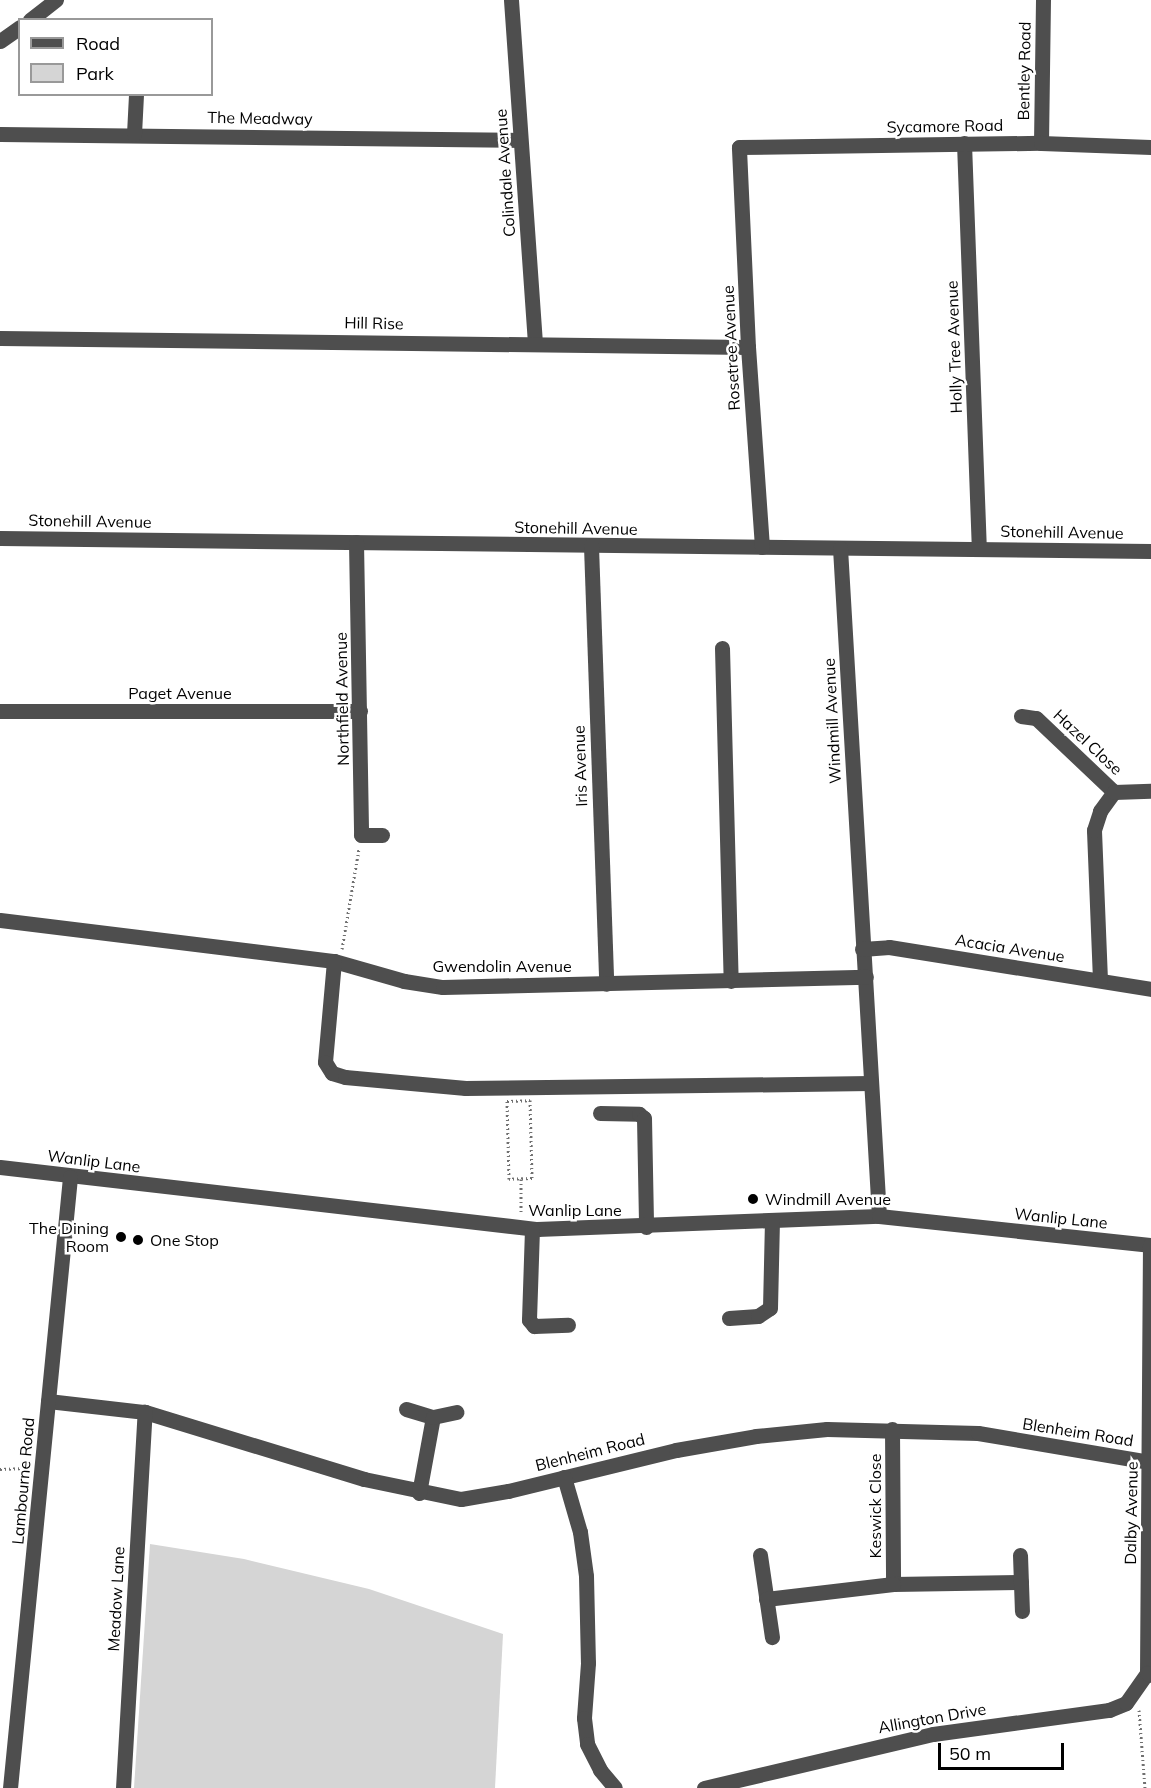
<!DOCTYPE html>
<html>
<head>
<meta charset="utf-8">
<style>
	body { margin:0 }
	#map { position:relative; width:1151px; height:1788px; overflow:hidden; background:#fff; font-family:Mulish,sans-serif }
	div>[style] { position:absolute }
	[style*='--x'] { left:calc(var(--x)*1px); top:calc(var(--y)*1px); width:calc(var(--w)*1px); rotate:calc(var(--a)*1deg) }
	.green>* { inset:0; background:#d5d5d5 }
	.path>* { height:3px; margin-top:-1.5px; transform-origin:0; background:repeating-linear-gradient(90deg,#707070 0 1.5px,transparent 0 4.5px) }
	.minor>* { height:15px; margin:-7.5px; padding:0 7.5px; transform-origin:7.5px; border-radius:7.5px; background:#4e4e4e }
	.dots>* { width:16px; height:16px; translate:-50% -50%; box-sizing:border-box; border:3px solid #fff; border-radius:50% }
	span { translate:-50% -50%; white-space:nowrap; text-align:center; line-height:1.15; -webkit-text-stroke:5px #fff; paint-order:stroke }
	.street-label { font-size:16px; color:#000 }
	.poi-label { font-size:16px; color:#000 }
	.left { translate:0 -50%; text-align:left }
	.right { translate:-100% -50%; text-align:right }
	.legend { position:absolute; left:18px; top:18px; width:195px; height:78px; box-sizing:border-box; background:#fff; border:2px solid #999; margin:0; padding:8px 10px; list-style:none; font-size:18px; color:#000 }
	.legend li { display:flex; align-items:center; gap:12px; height:30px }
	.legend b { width:30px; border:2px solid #999 }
	.scale { position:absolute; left:938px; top:1743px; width:126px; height:27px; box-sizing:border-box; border:3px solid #000; border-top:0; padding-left:8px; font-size:18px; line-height:21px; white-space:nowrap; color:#000; -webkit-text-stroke:4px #fff; paint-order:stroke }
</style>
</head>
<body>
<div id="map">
	<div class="green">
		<div style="clip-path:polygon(150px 1544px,244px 1559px,369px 1589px,503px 1634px,495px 1788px,134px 1788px)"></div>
	</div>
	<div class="path">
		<div style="--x:342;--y:949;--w:101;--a:-80.4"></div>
		<div style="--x:530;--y:1100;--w:78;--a:88.5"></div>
		<div style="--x:532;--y:1178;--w:23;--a:178"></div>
		<div style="--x:509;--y:1179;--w:78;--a:-91.5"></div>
		<div style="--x:507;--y:1101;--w:23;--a:-2"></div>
		<div style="--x:521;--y:1179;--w:34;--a:90"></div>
		<div style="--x:0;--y:1469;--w:27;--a:-2"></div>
		<div style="--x:1139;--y:1710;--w:78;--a:85.6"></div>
	</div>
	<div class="minor">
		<div style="--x:511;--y:0;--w:344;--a:86"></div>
		<div style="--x:30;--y:20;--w:33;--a:-38"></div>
		<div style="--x:0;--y:41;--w:24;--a:-35"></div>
		<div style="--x:0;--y:134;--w:520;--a:0.66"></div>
		<div style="--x:134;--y:134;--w:40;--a:-87.1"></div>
		<div style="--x:964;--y:143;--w:406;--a:87.9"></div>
		<div style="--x:1041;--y:143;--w:143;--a:-89.2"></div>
		<div style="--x:0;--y:338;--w:748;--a:0.69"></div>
		<div style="--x:0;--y:538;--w:1151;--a:0.65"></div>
		<div style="--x:356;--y:542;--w:293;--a:89"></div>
		<div style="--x:361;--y:835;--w:21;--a:0"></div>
		<div style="--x:591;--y:546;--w:438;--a:88"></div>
		<div style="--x:762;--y:547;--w:200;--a:-94"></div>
		<div style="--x:748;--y:347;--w:200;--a:-92.6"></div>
		<div style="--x:739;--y:147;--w:302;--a:-0.8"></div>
		<div style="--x:1041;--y:143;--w:110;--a:2.1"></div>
		<div style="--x:840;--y:548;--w:669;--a:86.66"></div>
		<div style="--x:722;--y:648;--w:333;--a:88.5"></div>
		<div style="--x:0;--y:711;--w:360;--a:0"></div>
		<div style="--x:1021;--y:716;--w:15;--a:8"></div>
		<div style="--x:1036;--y:718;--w:108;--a:43.5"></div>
		<div style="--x:0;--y:920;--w:337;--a:7"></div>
		<div style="--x:334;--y:961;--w:73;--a:15.9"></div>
		<div style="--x:404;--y:981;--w:39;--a:9"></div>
		<div style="--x:443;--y:987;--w:423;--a:-1.4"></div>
		<div style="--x:862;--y:949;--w:27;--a:-4"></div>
		<div style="--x:889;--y:947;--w:265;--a:9.1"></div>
		<div style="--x:334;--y:961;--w:101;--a:95.1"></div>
		<div style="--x:325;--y:1062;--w:13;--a:58"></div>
		<div style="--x:332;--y:1073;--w:14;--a:17"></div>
		<div style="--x:345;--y:1077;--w:121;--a:5.2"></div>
		<div style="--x:465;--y:1088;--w:406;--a:-0.7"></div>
		<div style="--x:1100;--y:980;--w:150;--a:-92.3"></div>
		<div style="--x:1094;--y:830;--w:20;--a:-72"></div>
		<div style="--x:1100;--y:811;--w:24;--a:-54"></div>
		<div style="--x:1114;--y:792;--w:37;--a:-2"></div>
		<div style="--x:600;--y:1113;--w:39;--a:1"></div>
		<div style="--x:639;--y:1114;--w:6;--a:39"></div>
		<div style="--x:644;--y:1118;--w:109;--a:88.9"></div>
		<div style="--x:0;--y:1167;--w:541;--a:6.59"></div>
		<div style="--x:537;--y:1229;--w:342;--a:-2.2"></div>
		<div style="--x:879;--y:1216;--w:274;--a:6.1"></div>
		<div style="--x:532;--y:1229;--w:91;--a:91.9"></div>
		<div style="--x:529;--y:1320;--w:8;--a:50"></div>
		<div style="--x:534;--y:1326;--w:34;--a:-2"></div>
		<div style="--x:729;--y:1318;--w:29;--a:-4"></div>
		<div style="--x:758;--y:1316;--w:14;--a:-34"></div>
		<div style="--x:770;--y:1308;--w:88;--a:-88.7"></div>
		<div style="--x:48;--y:1401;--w:98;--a:6.5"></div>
		<div style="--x:145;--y:1412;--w:229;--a:17"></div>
		<div style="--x:364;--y:1479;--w:99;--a:11.7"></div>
		<div style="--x:461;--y:1499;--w:48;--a:-9.7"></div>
		<div style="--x:508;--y:1491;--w:173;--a:-13.7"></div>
		<div style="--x:676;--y:1450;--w:81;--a:-9.9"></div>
		<div style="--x:756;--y:1436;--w:71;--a:-5.6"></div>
		<div style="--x:827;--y:1429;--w:151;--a:1.5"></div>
		<div style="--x:978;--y:1433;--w:174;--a:9.6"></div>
		<div style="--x:406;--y:1409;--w:28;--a:17"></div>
		<div style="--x:892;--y:1429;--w:155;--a:89.6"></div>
		<div style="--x:893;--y:1584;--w:128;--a:-0.9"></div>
		<div style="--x:564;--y:1477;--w:57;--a:73.8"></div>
		<div style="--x:580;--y:1532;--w:44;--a:82.2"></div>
		<div style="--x:586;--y:1576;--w:87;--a:88.7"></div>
		<div style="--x:588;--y:1663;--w:55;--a:94.2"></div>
		<div style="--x:584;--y:1718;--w:26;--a:83"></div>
		<div style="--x:587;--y:1744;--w:29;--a:63"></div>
		<div style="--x:600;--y:1770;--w:23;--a:50"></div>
		<div style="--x:419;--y:1493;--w:77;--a:-79.6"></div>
		<div style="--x:433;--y:1417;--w:24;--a:-12"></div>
		<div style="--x:760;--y:1555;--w:83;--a:81.7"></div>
		<div style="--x:1020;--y:1555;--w:56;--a:88"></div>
		<div style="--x:766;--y:1599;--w:128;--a:-6.7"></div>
		<div style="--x:1147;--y:1673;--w:428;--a:-89.6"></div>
		<div style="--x:10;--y:1788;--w:614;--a:-84.39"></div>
		<div style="--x:123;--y:1788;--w:377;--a:-86.7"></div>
		<div style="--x:704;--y:1788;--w:235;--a:-13.3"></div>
		<div style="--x:933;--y:1734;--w:178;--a:-7.8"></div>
		<div style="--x:1109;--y:1710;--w:18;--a:-22"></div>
		<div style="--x:1126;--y:1703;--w:37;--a:-55"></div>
		<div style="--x:1147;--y:1673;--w:4;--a:27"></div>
	</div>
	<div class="dots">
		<div style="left:753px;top:1199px;background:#000"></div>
		<div style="left:121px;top:1237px;background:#000"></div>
		<div style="left:138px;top:1240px;background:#000"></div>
	</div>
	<div class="street-label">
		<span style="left:1024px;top:71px;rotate:-89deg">Bentley Road</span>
		<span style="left:260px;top:118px;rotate:1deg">The Meadway</span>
		<span style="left:945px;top:126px;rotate:-1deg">Sycamore Road</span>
		<span style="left:505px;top:173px;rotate:-94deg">Colindale Avenue</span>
		<span style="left:374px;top:323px;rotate:1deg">Hill Rise</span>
		<span style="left:954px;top:347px;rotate:-92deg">Holly Tree Avenue</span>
		<span style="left:731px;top:348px;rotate:-93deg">Rosetree Avenue</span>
		<span style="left:90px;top:521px;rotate:1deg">Stonehill Avenue</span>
		<span style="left:576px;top:528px;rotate:1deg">Stonehill Avenue</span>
		<span style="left:1062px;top:532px;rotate:1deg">Stonehill Avenue</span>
		<span style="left:180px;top:693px">Paget Avenue</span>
		<span style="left:342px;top:699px;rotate:-91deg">Northfield Avenue</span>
		<span style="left:832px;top:721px;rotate:-93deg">Windmill Avenue</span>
		<span style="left:1088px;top:742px;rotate:43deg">Hazel Close</span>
		<span style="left:580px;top:766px;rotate:-92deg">Iris Avenue</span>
		<span style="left:1010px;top:948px;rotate:9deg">Acacia Avenue</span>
		<span style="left:502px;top:966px">Gwendolin Avenue</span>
		<span style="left:94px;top:1161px;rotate:7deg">Wanlip Lane</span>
		<span style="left:575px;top:1210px">Wanlip Lane</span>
		<span style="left:1061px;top:1218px;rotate:6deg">Wanlip Lane</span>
		<span style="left:1078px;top:1432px;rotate:9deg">Blenheim Road</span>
		<span style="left:590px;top:1452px;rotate:-14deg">Blenheim Road</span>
		<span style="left:23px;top:1481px;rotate:-85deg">Lambourne Road</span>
		<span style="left:875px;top:1506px;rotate:-90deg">Keswick Close</span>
		<span style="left:1131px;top:1513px;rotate:-89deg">Dalby Avenue</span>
		<span style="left:116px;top:1599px;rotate:-87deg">Meadow Lane</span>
		<span style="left:932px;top:1718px;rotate:-10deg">Allington Drive</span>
	</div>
	<div class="poi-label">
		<span class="left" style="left:765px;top:1199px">Windmill Avenue</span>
		<span class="right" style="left:109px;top:1237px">The Dining<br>Room</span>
		<span class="left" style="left:150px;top:1240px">One Stop</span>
	</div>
	<ul class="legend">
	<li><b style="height:8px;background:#4e4e4e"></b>Road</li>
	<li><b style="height:16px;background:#d5d5d5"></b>Park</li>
	</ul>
	<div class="scale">50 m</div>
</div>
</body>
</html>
